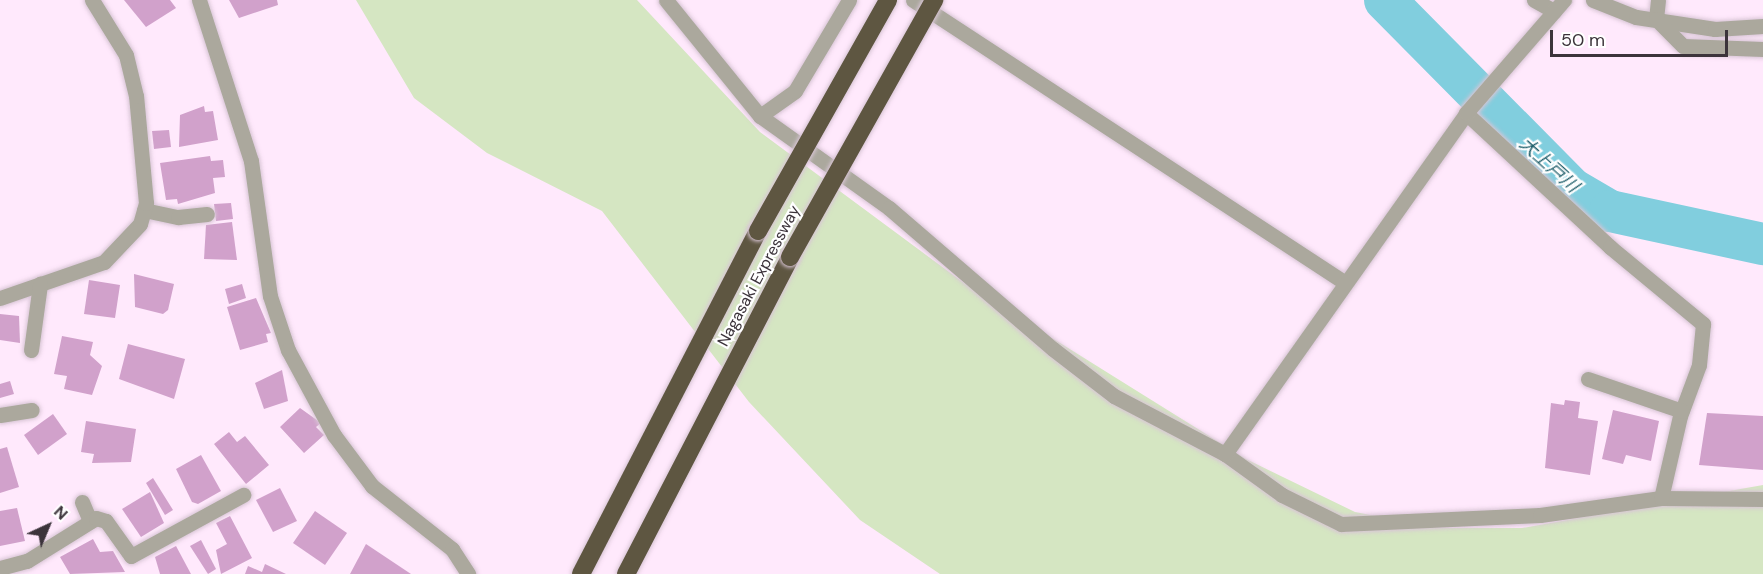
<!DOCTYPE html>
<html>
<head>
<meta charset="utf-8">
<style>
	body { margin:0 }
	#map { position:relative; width:1763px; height:574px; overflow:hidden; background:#ffe9fc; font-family:"DM Sans","Noto Sans JP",sans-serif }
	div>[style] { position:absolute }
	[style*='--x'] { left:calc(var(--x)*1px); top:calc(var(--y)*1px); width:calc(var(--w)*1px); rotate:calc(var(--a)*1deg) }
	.green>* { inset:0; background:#d5e6c2 }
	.river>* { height:42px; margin:-21px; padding:0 21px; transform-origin:21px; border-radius:21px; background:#81cede }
	.building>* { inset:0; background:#d1a1cb }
	.roads { filter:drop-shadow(0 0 2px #d8c5d5) drop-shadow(0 0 2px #d8c5d5) }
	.minor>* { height:15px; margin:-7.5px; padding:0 7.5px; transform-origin:7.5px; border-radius:7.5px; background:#aba89d }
	.highway>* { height:18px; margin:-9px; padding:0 9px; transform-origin:9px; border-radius:9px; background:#5e5641 }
	.bridges { filter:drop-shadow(0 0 2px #d8c5d5) drop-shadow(0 0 2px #d8c5d5) }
	.highway-bridge>* { height:18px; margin:-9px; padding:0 9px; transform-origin:9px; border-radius:9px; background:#5e5641 }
	span { translate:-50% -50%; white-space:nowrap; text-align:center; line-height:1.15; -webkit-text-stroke:4.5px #fff; paint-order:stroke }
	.street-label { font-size:16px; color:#3c343b }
	.water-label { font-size:18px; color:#22616d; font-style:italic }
	.north { position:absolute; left:18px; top:496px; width:60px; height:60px; -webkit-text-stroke:4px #fff; paint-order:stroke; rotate:44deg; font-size:16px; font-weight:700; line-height:24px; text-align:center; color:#3c343b }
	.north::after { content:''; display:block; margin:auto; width:21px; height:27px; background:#3c343b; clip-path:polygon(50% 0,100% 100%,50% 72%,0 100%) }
	.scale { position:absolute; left:1550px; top:30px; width:178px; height:27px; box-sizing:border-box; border:3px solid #3c343b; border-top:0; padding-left:8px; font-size:18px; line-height:21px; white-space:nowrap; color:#3c343b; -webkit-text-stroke:4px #fff; paint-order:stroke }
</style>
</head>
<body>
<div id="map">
	<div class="green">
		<div style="clip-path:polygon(356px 0,637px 0,760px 132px,964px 283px,1246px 459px,1355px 512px,1436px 528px,1522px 528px,1763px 485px,1763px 574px,940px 574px,860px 520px,749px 402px,602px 211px,487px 153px,414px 98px)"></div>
	</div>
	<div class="river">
		<div style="--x:1385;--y:0;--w:266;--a:45.3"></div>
		<div style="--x:1572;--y:189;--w:44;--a:30.1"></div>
		<div style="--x:1610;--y:211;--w:157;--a:12.2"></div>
	</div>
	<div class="building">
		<div style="clip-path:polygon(124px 0,170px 0,176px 8px,146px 27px)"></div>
		<div style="clip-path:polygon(229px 0,277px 0,278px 5px,239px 18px)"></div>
		<div style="clip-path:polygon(204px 106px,205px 112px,213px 111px,218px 140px,179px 147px,180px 115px)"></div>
		<div style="clip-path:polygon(169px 130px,171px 147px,154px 149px,152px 131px)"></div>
		<div style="clip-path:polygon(210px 156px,211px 161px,223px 160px,225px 177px,213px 178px,215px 193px,178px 204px,177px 199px,166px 200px,160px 163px)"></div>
		<div style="clip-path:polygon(231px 203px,233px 219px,216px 221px,214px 204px)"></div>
		<div style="clip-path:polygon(232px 222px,237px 260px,204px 259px,206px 225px)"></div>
		<div style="clip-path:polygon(134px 274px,174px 284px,168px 310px,163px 314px,135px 307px)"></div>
		<div style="clip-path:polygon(89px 280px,120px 285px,115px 318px,84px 314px)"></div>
		<div style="clip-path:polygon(242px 284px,246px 298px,229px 304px,225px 289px)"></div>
		<div style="clip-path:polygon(256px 298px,271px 333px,266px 334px,268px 342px,240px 350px,227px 307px)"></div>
		<div style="clip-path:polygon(0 314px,19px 316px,20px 343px,0 340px)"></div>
		<div style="clip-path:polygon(62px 336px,93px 342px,90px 355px,102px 366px,92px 395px,64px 389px,67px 376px,54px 374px)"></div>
		<div style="clip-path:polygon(128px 344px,185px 359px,174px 399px,119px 379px)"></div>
		<div style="clip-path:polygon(282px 370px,288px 401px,264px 409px,255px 383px)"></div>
		<div style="clip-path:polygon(10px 381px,14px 394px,0 398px,0 384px)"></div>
		<div style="clip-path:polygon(1565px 400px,1580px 402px,1578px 418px,1598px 421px,1590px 475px,1545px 468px,1551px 403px,1564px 405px)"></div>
		<div style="clip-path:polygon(300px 408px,321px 423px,316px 427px,324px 435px,304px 453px,280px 427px)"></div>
		<div style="clip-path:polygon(1613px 410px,1659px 421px,1651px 461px,1626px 455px,1623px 464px,1602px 459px)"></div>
		<div style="clip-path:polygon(1707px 413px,1763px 416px,1763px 470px,1699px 465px)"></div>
		<div style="clip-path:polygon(53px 414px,67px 434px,38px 455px,24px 435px)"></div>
		<div style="clip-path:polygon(86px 421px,136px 429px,131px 462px,92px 463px,94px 454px,81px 452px)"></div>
		<div style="clip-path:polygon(229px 432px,237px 442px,245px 436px,269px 465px,246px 484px,214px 444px)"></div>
		<div style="clip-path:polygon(7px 447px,19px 487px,0 493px,0 449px)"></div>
		<div style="clip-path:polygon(201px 455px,221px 491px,198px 504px,192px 502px,176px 469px)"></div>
		<div style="clip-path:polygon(153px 478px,173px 510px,165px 515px,146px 483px)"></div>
		<div style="clip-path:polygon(280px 488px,297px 521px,273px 532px,256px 500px)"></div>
		<div style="clip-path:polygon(150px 492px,164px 523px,141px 537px,122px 509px)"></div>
		<div style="clip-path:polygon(17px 508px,25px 541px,0 546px,0 511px)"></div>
		<div style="clip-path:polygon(315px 511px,347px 533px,325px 565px,293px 543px)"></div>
		<div style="clip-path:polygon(230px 516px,252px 558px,221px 574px,216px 550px,227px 544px,216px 523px)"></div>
		<div style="clip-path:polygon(93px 539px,100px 552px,113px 551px,125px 572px,70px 574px,60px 557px)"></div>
		<div style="clip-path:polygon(201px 540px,216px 569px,208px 574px,190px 546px)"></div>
		<div style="clip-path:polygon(366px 544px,411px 574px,350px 574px)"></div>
		<div style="clip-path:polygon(176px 546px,191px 574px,160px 574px,155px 557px)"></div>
		<div style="clip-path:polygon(265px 564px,286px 574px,245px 574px,248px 566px,262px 572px)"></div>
	</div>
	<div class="roads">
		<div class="minor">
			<div style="--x:199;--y:0;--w:169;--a:72.1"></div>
			<div style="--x:251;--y:161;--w:136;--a:82"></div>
			<div style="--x:270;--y:296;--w:57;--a:71.6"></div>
			<div style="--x:288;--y:350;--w:97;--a:61.6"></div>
			<div style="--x:334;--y:435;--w:64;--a:53.3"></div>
			<div style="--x:372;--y:486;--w:102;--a:38.2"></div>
			<div style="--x:452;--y:549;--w:30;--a:57"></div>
			<div style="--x:666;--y:0;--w:149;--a:51"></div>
			<div style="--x:760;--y:116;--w:158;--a:35.5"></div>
			<div style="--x:889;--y:208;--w:216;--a:40.7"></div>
			<div style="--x:1053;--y:349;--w:77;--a:37.6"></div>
			<div style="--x:1114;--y:396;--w:125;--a:27.6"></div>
			<div style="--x:1225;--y:454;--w:70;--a:35.7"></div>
			<div style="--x:1282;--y:495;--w:66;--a:26.2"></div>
			<div style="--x:1341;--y:524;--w:199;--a:-2.6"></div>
			<div style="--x:1540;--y:515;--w:122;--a:-8"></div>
			<div style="--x:1661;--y:498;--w:102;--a:0.6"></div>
			<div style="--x:913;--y:0;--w:515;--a:33.2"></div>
			<div style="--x:1534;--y:0;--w:23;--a:29"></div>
			<div style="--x:1593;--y:0;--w:46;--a:21.6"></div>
			<div style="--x:1636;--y:17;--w:80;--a:8.6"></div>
			<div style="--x:1715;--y:29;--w:48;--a:-3.6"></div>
			<div style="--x:1658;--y:0;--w:19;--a:96"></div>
			<div style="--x:1656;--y:19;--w:38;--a:45"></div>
			<div style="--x:1683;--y:46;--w:80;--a:2.1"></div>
			<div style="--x:1466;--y:113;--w:197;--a:42.9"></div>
			<div style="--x:1610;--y:247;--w:121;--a:39.6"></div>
			<div style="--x:1703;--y:324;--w:41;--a:95.6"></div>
			<div style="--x:1699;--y:365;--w:54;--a:110.4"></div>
			<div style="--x:1680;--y:416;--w:84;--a:103"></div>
			<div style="--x:760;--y:116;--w:43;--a:-35.5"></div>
			<div style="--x:795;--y:91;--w:106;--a:-59.3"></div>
			<div style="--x:144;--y:210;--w:35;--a:12"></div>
			<div style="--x:178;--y:217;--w:29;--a:-6"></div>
			<div style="--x:0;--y:298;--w:110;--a:-19.1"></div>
			<div style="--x:104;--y:262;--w:52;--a:-46.5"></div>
			<div style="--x:140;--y:224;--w:22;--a:-74"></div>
			<div style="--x:146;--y:203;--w:107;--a:-95.3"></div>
			<div style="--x:136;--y:96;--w:42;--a:-103.7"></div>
			<div style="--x:126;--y:55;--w:65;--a:-121.7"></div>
			<div style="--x:31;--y:350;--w:67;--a:-82.2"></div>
			<div style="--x:1588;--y:379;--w:99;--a:18.8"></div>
			<div style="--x:0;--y:415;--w:32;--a:-9"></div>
			<div style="--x:1225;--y:454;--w:418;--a:-54.7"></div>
			<div style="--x:1466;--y:113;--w:150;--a:-49.1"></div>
			<div style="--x:82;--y:502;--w:21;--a:67"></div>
			<div style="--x:0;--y:568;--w:28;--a:-15"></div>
			<div style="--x:27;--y:561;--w:81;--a:-31.9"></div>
			<div style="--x:96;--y:518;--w:10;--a:17"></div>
			<div style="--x:106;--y:521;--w:43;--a:54.5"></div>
			<div style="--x:131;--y:556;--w:128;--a:-28.6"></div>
		</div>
		<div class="highway">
			<div style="--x:581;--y:574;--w:386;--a:-62.7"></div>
			<div style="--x:626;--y:574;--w:357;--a:-62.6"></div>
		</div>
	</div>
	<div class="bridges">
		<div class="highway-bridge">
			<div style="--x:758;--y:231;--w:265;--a:-60.6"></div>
			<div style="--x:790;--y:257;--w:295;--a:-60.7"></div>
		</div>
	</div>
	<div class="street-label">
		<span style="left:759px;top:276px;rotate:-62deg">Nagasaki Expressway</span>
	</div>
	<div class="water-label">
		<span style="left:1549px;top:165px;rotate:42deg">大上戸川</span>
	</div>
	<div class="north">N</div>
	<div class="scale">50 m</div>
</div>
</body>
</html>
